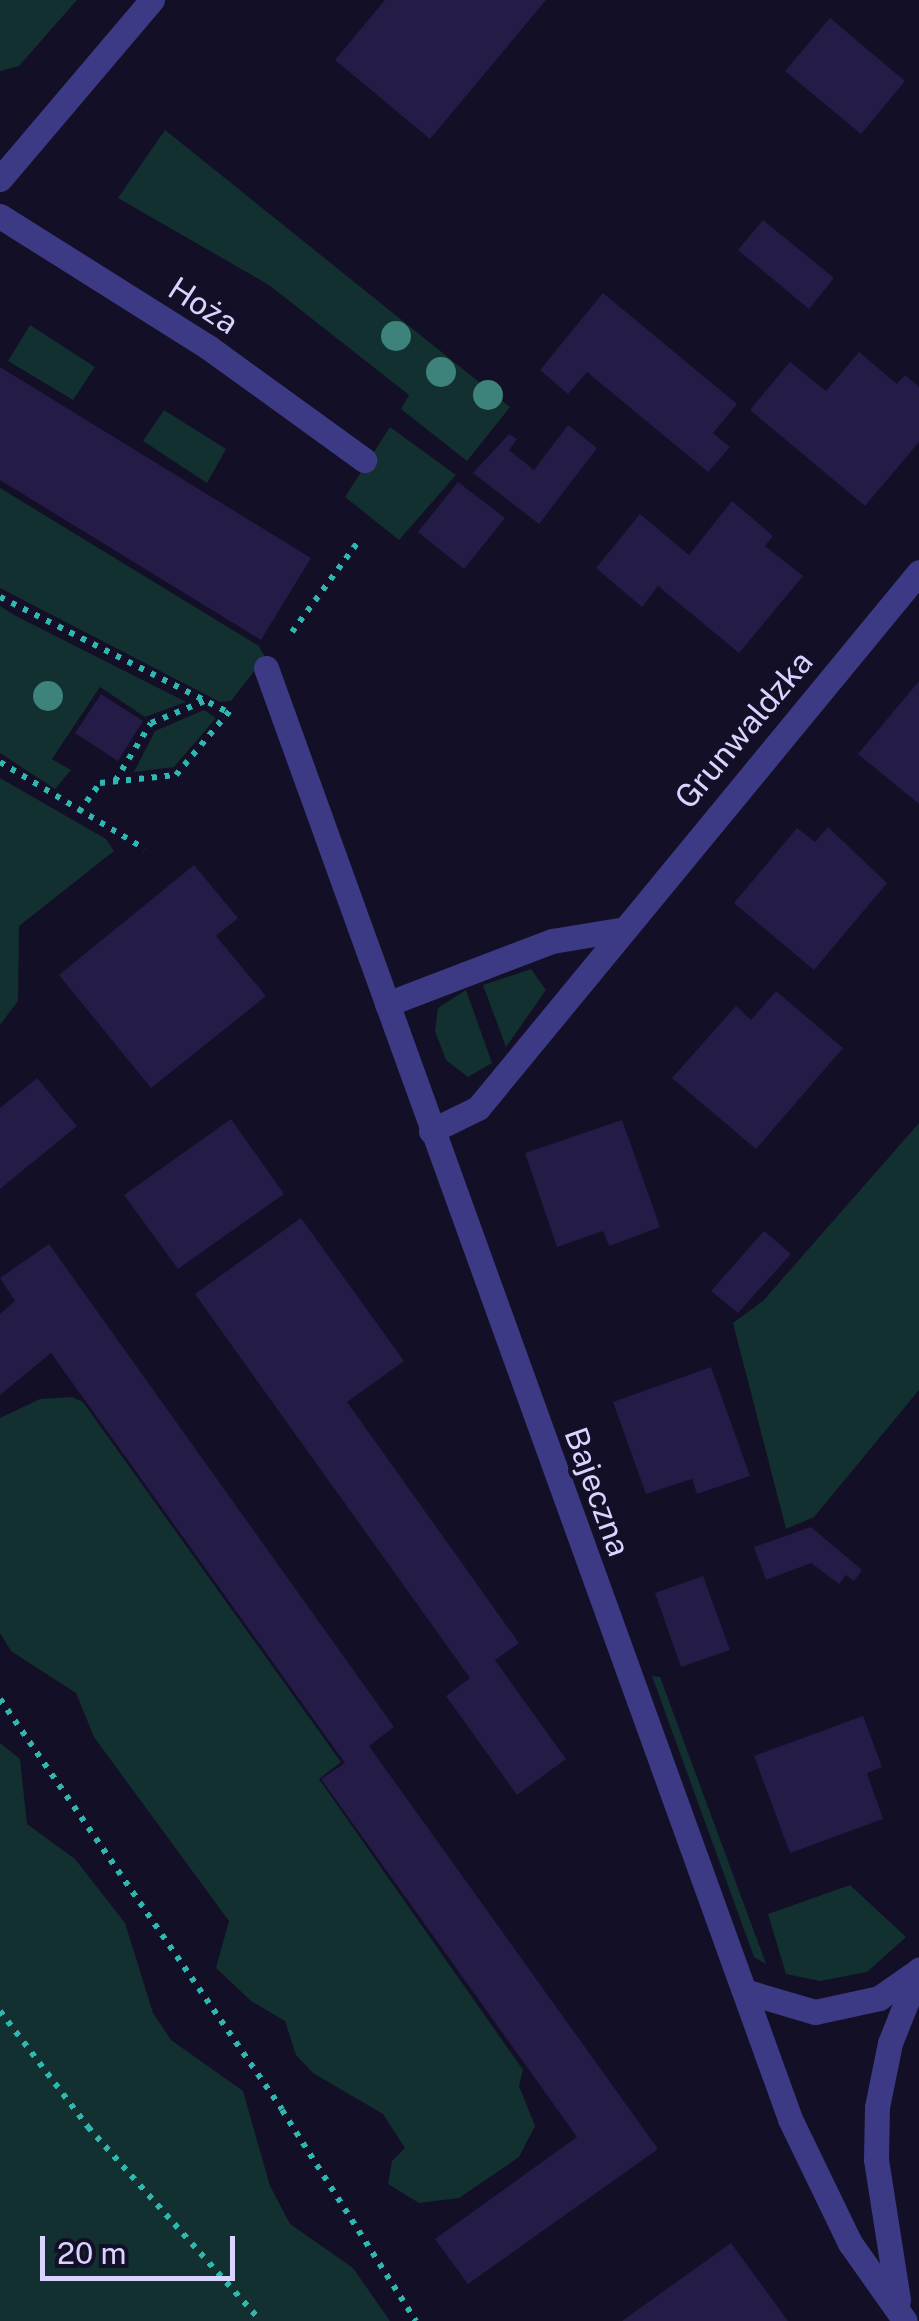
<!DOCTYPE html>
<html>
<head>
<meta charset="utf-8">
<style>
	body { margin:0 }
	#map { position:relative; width:919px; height:2321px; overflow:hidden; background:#130f26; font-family:"Public Sans",sans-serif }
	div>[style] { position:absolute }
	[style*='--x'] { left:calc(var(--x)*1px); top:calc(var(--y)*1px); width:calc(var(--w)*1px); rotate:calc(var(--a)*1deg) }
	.green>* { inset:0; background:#12302f }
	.building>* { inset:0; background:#241b47 }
	.path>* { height:6px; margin-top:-3px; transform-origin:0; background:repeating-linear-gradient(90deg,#2fb8b0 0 5px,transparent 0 13px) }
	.minor>* { height:25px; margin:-12.5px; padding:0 12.5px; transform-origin:12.5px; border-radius:12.5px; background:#3d3a85 }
	.trees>* { width:30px; height:30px; margin:-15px; border-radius:50%; background:#3d827b }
	span { translate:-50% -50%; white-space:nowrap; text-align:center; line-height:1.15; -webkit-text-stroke:9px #130f26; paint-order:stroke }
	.street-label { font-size:32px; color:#d9d4ff }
	.scale { position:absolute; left:40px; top:2236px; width:195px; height:45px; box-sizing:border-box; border:5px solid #d9d4ff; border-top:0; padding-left:12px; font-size:30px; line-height:35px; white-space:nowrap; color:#d9d4ff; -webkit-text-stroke:8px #130f26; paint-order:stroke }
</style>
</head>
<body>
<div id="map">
	<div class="green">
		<div style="clip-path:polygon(0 0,77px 0,19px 66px,0 71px)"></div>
		<div style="clip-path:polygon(165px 130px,510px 407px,467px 461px,401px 409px,409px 395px,269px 285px,118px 198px)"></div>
		<div style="clip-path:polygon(30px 325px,95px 367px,73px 400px,8px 361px)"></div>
		<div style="clip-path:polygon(164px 410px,226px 449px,207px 483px,143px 441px)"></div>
		<div style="clip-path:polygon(390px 427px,456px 475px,399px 540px,345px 497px)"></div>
		<div style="clip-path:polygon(0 488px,259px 646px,265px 657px,231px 701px,220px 702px,0 588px)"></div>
		<div style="clip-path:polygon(0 606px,14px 615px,186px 702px,145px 717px,100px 687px,52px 759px,71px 770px,55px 789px,0 753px)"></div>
		<div style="clip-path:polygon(204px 710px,216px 718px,174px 767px,134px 772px,155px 731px)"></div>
		<div style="clip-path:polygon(0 778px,106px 839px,114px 851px,19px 926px,18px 1001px,0 1025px)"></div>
		<div style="clip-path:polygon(531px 969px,546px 990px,506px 1047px,483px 985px)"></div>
		<div style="clip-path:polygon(466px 990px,492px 1063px,468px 1077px,446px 1060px,435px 1031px,438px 1008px)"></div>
		<div style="clip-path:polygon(919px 1123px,919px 1390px,814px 1517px,786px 1529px,733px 1323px,763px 1301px)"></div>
		<div style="clip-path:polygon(72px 1397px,83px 1402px,341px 1762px,319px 1779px,523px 2070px,519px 2086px,535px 2126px,519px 2157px,459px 2198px,419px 2203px,388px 2184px,392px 2161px,405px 2148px,383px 2114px,313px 2073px,296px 2055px,285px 2021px,251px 2001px,216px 1968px,229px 1921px,94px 1737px,76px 1693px,11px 1651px,0 1633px,0 1418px,40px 1399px)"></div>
		<div style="clip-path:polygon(652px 1676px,660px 1677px,766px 1964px,754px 1957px)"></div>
		<div style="clip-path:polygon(0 1743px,20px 1759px,27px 1824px,75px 1859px,125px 1923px,153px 2013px,171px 2040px,243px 2091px,270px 2186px,290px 2224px,353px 2268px,390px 2321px,0 2321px)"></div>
		<div style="clip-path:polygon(850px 1885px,906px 1937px,867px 1972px,820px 1981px,786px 1974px,768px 1914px)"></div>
	</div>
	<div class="building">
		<div style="clip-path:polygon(385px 0,546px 0,430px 139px,335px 60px)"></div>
		<div style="clip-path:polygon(830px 18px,905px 81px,861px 134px,785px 71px)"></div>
		<div style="clip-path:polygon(763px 220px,834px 278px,809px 309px,738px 250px)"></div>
		<div style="clip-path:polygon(603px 293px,737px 404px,713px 433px,730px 447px,708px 472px,587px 372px,568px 394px,540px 370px)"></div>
		<div style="clip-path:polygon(859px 352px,897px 384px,905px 375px,919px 387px,919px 442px,865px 506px,750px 410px,790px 362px,826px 391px)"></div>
		<div style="clip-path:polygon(0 367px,311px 558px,261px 640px,0 480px)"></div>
		<div style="clip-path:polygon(568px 425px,597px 448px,539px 524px,473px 473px,509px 434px,517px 439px,509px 450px,534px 470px)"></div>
		<div style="clip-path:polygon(458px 482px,505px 518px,464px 569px,418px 532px)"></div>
		<div style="clip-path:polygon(732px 501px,773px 536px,765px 546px,803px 576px,739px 653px,658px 586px,642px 607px,596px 568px,640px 514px,689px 555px)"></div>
		<div style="clip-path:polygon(919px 681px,919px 804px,858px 754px)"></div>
		<div style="clip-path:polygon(101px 694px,143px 721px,118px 761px,75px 733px)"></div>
		<div style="clip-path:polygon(828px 827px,887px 883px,814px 970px,734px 903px,797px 828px,815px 842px)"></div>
		<div style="clip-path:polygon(194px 865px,238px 918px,216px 936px,266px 996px,151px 1088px,59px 975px)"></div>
		<div style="clip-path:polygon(776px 991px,843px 1048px,756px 1149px,672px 1078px,736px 1006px,751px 1020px)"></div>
		<div style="clip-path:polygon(37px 1078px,77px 1126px,0 1189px,0 1108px)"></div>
		<div style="clip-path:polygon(231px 1119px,284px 1194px,178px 1269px,124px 1195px)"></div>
		<div style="clip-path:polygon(622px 1120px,660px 1227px,609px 1246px,603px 1231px,557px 1247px,525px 1153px)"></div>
		<div style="clip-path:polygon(301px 1218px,404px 1361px,347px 1402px,519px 1643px,495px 1660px,566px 1759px,517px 1795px,446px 1696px,470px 1678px,195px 1294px)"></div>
		<div style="clip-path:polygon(764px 1231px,791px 1254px,738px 1313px,711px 1291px)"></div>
		<div style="clip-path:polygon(49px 1244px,394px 1727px,369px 1746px,658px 2149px,468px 2284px,435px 2239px,577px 2137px,321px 1779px,345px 1763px,51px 1353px,0 1395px,0 1314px,15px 1301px,0 1278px)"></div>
		<div style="clip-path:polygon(711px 1367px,750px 1476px,697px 1494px,692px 1479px,646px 1494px,613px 1402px)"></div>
		<div style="clip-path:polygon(811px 1527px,862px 1570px,854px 1581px,846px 1575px,839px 1584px,811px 1563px,766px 1580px,754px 1547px)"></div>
		<div style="clip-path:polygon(703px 1576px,730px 1650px,681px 1667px,655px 1593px)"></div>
		<div style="clip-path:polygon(863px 1716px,882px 1767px,867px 1773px,883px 1819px,790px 1853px,754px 1756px)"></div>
		<div style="clip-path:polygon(731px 2243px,788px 2321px,622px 2321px)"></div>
	</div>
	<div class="path">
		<div style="--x:0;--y:597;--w:255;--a:26.8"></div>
		<div style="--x:292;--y:632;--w:115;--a:-53.8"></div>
		<div style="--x:0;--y:762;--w:169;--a:31"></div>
		<div style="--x:115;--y:781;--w:68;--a:-58.2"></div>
		<div style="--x:151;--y:723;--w:58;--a:-22.2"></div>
		<div style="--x:79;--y:812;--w:36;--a:-54"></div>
		<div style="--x:100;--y:783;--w:76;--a:-6"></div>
		<div style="--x:176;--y:775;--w:87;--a:-50.1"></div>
		<div style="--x:0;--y:1699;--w:498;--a:55.5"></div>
		<div style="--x:282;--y:2110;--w:250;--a:57.6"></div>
		<div style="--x:0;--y:2011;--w:146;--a:52.8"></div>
		<div style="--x:88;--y:2127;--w:260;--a:48.3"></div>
	</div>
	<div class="minor">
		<div style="--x:0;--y:179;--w:235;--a:-49.7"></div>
		<div style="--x:0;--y:216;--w:246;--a:32.2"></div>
		<div style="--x:208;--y:347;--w:193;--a:35.9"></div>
		<div style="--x:266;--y:668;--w:1543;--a:70.14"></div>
		<div style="--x:790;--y:2119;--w:138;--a:64.2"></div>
		<div style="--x:850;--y:2243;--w:95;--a:54.8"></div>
		<div style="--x:387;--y:1004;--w:177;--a:-20.9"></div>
		<div style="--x:552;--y:941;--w:68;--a:-9.3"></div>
		<div style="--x:431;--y:1131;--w:52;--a:-26.1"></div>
		<div style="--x:478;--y:1108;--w:694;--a:-50.55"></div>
		<div style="--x:744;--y:1991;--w:74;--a:16.5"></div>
		<div style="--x:815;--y:2012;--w:66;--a:-12.3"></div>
		<div style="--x:879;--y:1998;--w:49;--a:-35"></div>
		<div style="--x:898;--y:2300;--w:143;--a:-98.9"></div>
		<div style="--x:876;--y:2159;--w:52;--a:-88.9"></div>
		<div style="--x:877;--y:2107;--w:65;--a:-78.5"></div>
		<div style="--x:890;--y:2043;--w:79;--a:-68.3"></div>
	</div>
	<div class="trees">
		<div style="left:396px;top:336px"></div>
		<div style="left:441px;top:372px"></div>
		<div style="left:488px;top:395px"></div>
		<div style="left:48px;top:696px"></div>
	</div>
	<div class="street-label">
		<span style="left:203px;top:306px;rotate:33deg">Hoża</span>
		<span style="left:744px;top:730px;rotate:-50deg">Grunwaldzka</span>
		<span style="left:597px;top:1492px;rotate:70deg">Bajeczna</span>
	</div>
	<div class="scale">20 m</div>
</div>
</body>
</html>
